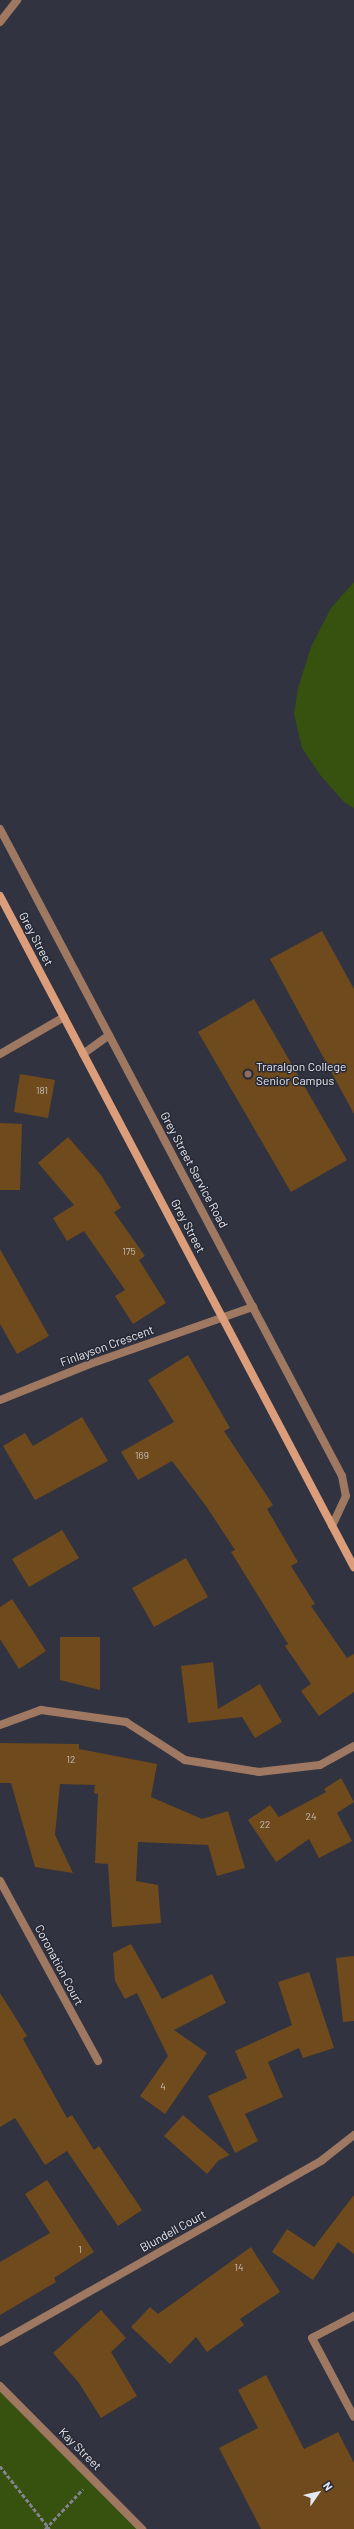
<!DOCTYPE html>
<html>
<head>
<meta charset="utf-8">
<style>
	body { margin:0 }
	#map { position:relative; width:354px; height:2529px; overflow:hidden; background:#313340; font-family:Barlow,sans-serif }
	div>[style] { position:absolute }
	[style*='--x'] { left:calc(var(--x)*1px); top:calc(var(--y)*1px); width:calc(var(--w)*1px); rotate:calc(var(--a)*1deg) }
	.green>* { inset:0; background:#37510f }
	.building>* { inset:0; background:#6e4a1c }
	.path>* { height:2.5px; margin-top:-1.25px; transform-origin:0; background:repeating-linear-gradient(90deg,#81838e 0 4px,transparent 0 6px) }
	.service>* { height:8px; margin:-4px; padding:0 4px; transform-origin:4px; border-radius:4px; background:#9f7862 }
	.minor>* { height:8px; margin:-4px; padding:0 4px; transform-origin:4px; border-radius:4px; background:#9f7862 }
	.tertiary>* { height:8px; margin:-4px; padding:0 4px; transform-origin:4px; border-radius:4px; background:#9f7862 }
	.secondary>* { height:8px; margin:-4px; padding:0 4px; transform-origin:4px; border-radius:4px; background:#db9d7a }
	.dots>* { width:11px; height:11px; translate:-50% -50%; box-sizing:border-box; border:2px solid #272935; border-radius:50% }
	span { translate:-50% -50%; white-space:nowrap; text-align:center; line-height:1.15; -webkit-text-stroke:3px #272935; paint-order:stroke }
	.number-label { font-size:10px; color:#c8c0bb }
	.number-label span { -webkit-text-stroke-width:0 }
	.street-label { font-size:12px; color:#e6e8f0 }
	.poi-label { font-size:12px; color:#e6e8f0 }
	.left { translate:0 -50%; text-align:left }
	.north { position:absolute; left:298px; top:2473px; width:40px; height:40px; -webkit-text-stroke:3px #272935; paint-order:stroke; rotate:56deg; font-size:11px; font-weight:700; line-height:16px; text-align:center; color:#e6e8f0 }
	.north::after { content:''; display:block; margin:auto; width:14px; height:18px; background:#e6e8f0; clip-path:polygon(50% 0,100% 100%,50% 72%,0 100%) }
</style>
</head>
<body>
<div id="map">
	<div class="green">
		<div style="clip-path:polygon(354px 582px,354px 808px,344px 802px,321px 776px,302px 748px,294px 714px,298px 688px,311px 647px,331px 608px)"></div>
		<div style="clip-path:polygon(0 2384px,144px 2529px,0 2529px)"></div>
	</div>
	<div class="building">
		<div style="clip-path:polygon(322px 931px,354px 989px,354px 1114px,270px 959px)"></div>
		<div style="clip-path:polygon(254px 999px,347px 1160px,291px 1192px,198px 1032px)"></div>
		<div style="clip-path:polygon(20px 1074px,55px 1080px,48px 1118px,14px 1112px)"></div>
		<div style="clip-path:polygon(0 1123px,22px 1124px,20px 1190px,0 1190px)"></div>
		<div style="clip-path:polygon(68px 1137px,101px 1175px,121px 1208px,114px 1212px,145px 1256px,139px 1260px,166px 1303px,133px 1324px,115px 1296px,125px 1290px,84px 1231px,67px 1241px,53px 1218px,74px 1205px,38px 1163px)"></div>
		<div style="clip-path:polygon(0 1249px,49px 1336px,17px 1354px,0 1324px)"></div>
		<div style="clip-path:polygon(188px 1355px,230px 1428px,224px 1431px,273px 1505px,267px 1509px,298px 1562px,291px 1566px,315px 1604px,311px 1606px,347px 1658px,354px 1654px,354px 1692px,319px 1716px,301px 1691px,311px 1684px,285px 1646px,288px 1644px,231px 1552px,235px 1550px,206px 1506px,172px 1461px,138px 1480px,121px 1452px,174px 1422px,148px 1380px)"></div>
		<div style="clip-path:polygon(82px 1417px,108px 1461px,35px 1500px,3px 1446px,25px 1433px,33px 1446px)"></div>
		<div style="clip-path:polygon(62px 1530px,79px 1558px,29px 1587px,12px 1559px)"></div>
		<div style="clip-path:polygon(186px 1558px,208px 1597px,154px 1627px,132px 1588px)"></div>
		<div style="clip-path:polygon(12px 1599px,46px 1651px,19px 1669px,0 1639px,0 1607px)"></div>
		<div style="clip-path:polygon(60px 1637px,100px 1637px,100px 1690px,60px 1680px)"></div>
		<div style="clip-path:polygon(213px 1662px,218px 1709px,260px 1684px,282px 1722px,255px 1738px,242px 1717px,188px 1723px,181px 1666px)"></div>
		<div style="clip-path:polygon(0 1743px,79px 1744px,79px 1749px,157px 1764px,151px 1797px,202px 1819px,228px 1811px,245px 1868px,217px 1876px,208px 1845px,138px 1842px,136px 1881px,158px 1885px,161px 1923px,112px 1927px,108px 1864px,95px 1863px,98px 1794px,94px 1793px,95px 1785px,60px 1784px,55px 1835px,73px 1873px,35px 1867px,11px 1783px,0 1783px)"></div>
		<div style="clip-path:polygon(341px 1778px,354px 1802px,337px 1813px,352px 1841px,319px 1858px,309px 1839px,276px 1862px,248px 1820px,270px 1805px,279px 1817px,326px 1792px,324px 1789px)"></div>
		<div style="clip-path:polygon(131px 1944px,162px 1999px,212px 1974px,226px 2003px,174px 2030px,207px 2053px,165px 2114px,140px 2096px,168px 2056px,137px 1993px,125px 1999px,115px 1981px,113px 1953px)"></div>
		<div style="clip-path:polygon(354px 1956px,354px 2021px,343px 2022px,336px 1958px)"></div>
		<div style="clip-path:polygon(309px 1972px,334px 2048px,303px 2058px,299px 2048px,268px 2062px,283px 2097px,245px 2114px,258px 2141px,235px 2153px,208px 2096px,247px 2078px,235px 2051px,292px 2025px,278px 1982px)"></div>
		<div style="clip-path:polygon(0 1993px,27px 2036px,23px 2039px,67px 2118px,72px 2115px,94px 2150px,99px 2146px,142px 2210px,118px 2226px,67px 2151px,45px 2165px,15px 2118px,0 2127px)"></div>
		<div style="clip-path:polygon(183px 2115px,230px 2155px,219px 2160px,207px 2174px,164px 2136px)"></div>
		<div style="clip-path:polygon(47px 2180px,94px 2252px,54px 2278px,56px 2282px,0 2315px,0 2262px,50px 2233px,25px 2194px)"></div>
		<div style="clip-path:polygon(354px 2195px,354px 2254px,338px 2242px,313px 2280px,272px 2252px,287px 2229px,314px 2247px)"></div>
		<div style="clip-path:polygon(251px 2247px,280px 2292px,240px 2319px,244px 2325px,207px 2352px,196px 2337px,170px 2364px,131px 2327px,150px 2307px,158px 2314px)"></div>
		<div style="clip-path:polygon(101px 2310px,126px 2338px,111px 2352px,137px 2396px,101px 2418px,79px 2383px,53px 2353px)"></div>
		<div style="clip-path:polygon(266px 2375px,304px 2449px,338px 2432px,354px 2463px,354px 2529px,261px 2529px,219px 2448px,258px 2428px,238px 2390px)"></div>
	</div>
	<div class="path">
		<div style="--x:0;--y:2466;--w:80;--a:51.6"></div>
		<div style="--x:45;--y:2529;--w:55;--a:-46.5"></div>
	</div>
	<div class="service">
		<div style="--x:0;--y:22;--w:28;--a:-52"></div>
		<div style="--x:0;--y:829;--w:732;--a:62.14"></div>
		<div style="--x:342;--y:1476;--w:20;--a:79"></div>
		<div style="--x:346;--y:1496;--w:33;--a:115"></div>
		<div style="--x:354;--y:2316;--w:47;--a:152.4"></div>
		<div style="--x:312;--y:2338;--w:89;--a:62"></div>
	</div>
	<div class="minor">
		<div style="--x:0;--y:1054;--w:74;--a:-30"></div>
		<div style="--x:83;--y:1054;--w:32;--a:-36"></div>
		<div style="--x:0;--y:1400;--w:97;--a:-21.8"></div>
		<div style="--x:90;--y:1364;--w:173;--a:-19.3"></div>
		<div style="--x:0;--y:1725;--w:44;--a:-20.1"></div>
		<div style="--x:41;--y:1710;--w:86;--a:8"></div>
		<div style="--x:126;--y:1722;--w:70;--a:32.8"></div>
		<div style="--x:185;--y:1760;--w:75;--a:9.2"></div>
		<div style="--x:259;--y:1772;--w:61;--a:-6.5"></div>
		<div style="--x:320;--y:1765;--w:39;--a:-29"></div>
		<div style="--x:0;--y:1881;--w:205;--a:61.4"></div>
		<div style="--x:0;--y:2342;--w:369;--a:-29.4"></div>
		<div style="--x:321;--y:2161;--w:42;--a:-38.2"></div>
	</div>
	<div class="tertiary">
		<div style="--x:0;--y:2386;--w:202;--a:45.2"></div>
	</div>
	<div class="secondary">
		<div style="--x:0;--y:896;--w:759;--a:62.19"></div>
	</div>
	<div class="dots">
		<div style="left:248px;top:1074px;background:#8d6e63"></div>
	</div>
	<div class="number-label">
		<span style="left:42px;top:1091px">181</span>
		<span style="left:129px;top:1252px">175</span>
		<span style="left:142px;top:1456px">169</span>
		<span style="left:71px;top:1760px">12</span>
		<span style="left:311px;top:1817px">24</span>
		<span style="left:265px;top:1825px">22</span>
		<span style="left:163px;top:2087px">4</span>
		<span style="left:80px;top:2250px">1</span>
		<span style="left:239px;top:2268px">14</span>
	</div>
	<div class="street-label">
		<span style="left:36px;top:939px;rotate:62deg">Grey Street</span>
		<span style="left:194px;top:1170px;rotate:62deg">Grey Street Service Road</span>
		<span style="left:188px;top:1226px;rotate:62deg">Grey Street</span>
		<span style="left:107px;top:1346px;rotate:-20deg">Finlayson Crescent</span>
		<span style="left:59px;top:1965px;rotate:62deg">Coronation Court</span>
		<span style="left:173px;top:2231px;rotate:-29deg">Blundell Court</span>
		<span style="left:80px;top:2449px;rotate:45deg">Kay Street</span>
	</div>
	<div class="poi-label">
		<span class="left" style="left:256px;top:1074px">Traralgon College<br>Senior Campus</span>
	</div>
	<div class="north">N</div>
</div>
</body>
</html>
